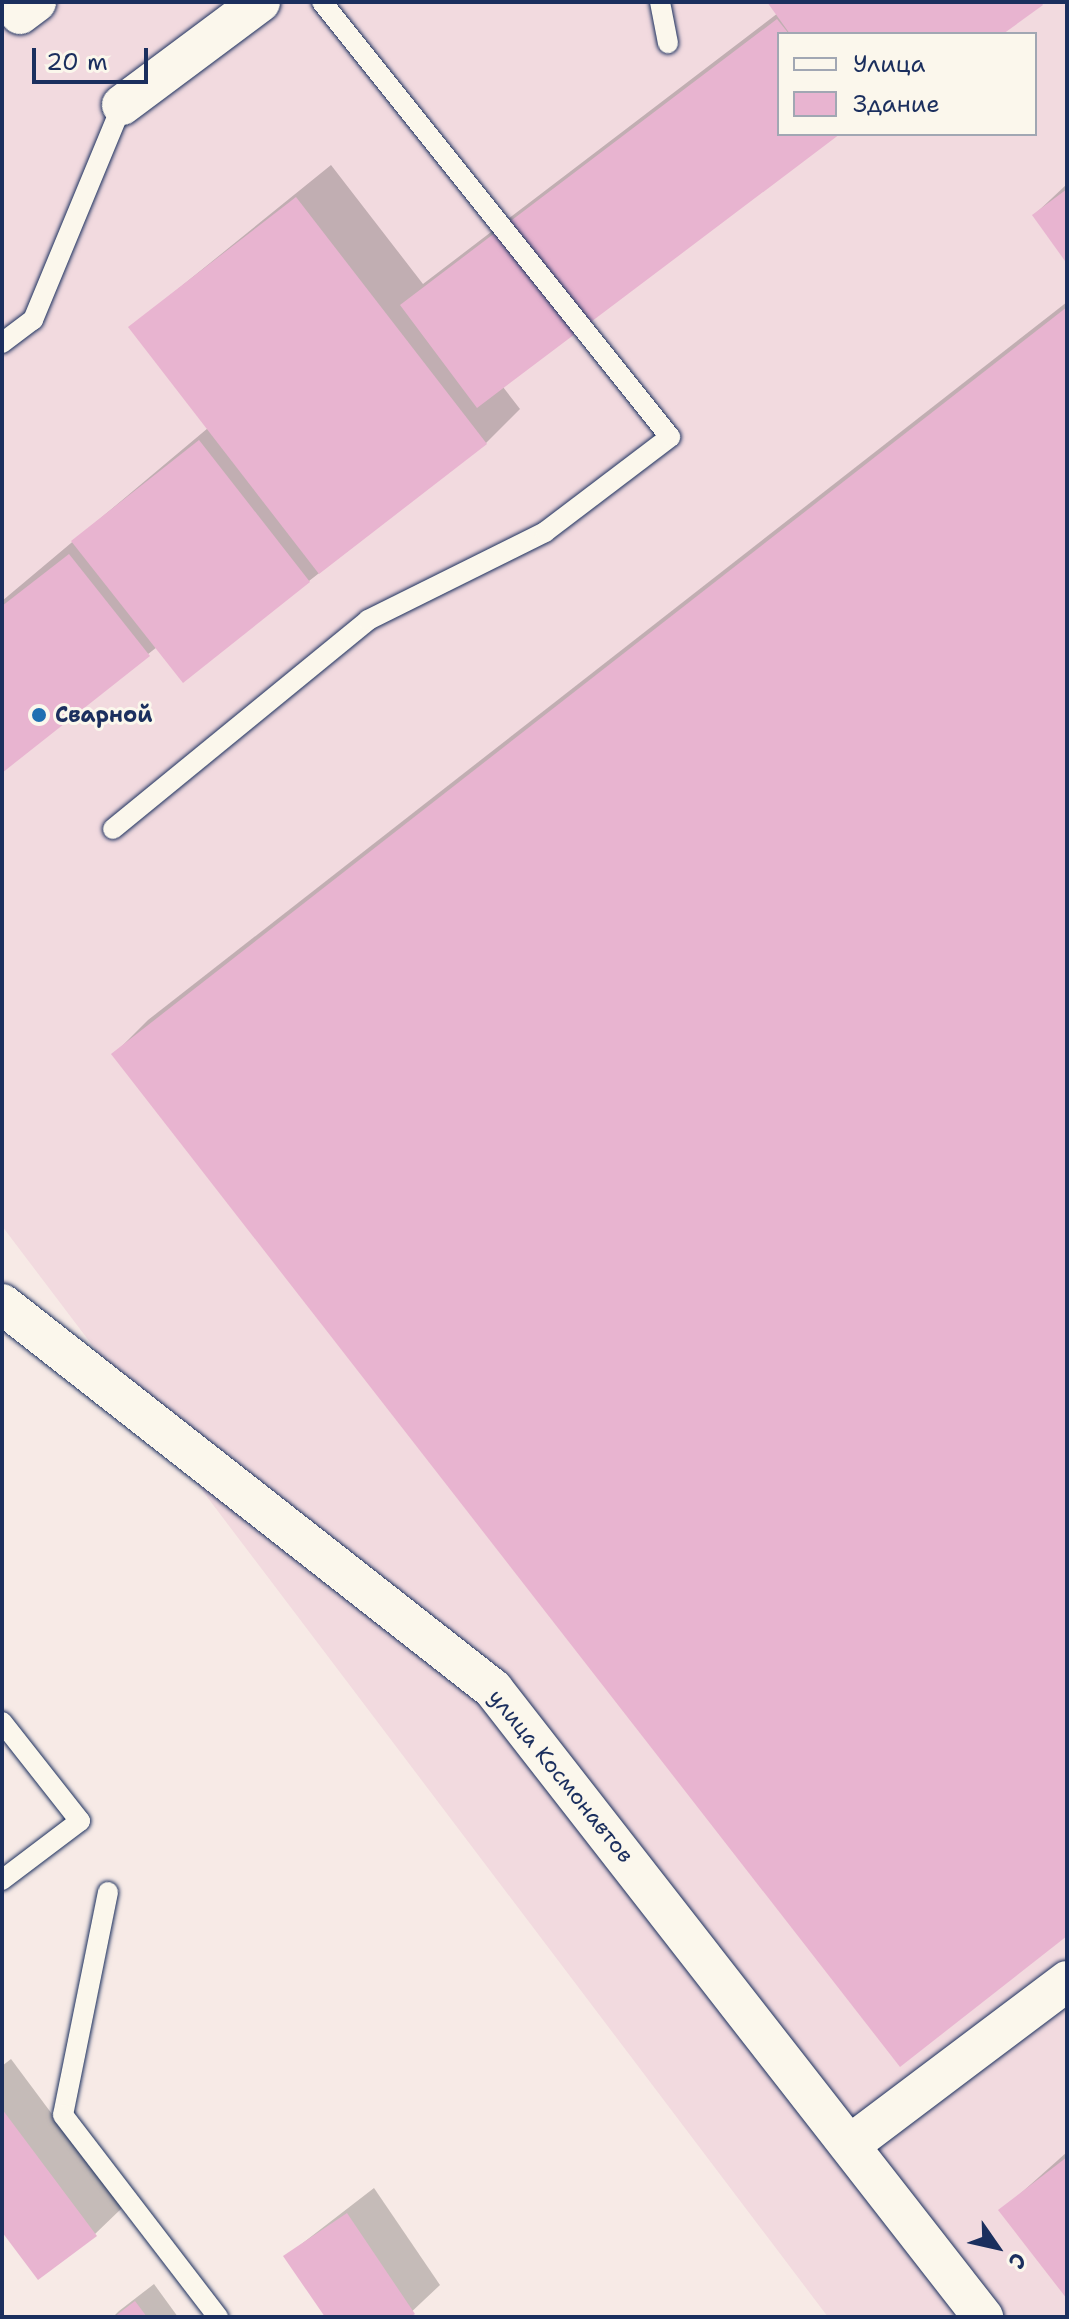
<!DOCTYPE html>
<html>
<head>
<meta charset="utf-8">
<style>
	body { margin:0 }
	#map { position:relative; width:1069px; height:2319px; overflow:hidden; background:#f7eae6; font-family:"Shantell Sans",sans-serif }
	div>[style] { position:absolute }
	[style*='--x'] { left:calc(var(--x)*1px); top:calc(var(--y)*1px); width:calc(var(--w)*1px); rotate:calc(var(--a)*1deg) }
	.built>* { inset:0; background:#f2dadf }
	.shadow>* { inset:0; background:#0003 }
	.building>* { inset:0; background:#e8b4d0 }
	.roads { filter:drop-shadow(0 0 2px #1b2f5e) drop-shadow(0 0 2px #1b2f5e) }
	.lane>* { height:20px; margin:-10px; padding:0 10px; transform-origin:10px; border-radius:10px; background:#fbf7ec }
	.street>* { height:40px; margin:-20px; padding:0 20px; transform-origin:20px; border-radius:20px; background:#fbf7ec }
	.dots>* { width:22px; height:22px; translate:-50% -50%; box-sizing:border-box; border:4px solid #fbf7ec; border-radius:50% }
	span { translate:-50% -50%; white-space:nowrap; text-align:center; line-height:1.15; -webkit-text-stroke:6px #fbf7ec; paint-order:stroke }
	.poi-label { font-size:22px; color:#1b2f5e; font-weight:700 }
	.left { translate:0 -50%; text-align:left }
	.street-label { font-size:22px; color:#1b2f5e }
	.frame { position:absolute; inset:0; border:4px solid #1b2f5e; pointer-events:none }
	.legend { position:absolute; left:777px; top:32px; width:260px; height:104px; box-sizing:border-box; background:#fbf7ec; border:2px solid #a1a7b3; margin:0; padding:10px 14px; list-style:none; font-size:24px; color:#1b2f5e }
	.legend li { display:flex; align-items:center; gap:16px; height:40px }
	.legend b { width:40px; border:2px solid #a1a7b3 }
	.north { position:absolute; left:957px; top:2207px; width:80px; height:80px; -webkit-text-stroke:6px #fbf7ec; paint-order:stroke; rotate:124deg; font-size:22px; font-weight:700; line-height:32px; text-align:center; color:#1b2f5e }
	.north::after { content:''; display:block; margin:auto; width:28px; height:36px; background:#1b2f5e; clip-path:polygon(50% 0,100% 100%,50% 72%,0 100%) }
	.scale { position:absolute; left:32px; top:48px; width:116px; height:36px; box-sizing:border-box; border:4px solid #1b2f5e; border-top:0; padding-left:10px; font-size:24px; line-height:28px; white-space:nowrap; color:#1b2f5e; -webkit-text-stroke:6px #fbf7ec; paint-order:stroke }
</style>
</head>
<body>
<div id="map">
	<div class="built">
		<div style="clip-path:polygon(evenodd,2px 2px,1067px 2px,1067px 2317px,828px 2317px,2px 1226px,2px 2px,779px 34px,1035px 34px,1035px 134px,779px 134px,779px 34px)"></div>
	</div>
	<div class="shadow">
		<div style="clip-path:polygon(770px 2px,1043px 2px,999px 34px,779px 34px,779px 134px,837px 134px,503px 387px,520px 409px,486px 443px,309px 581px,157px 647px,2px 770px,2px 601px,208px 428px,131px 327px,331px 165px,423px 284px,778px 13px)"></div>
		<div style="clip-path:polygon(1067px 184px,1067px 257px,1034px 215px)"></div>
		<div style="clip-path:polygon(1067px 302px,1067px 1934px,114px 1054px,148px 1020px)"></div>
		<div style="clip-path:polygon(11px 2059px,122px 2208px,95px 2234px,2px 2229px,2px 2066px)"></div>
		<div style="clip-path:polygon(1067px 2152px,1067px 2296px,1001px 2211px)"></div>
		<div style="clip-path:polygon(374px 2188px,440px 2285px,406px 2317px,327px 2317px,286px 2256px)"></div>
		<div style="clip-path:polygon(154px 2284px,178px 2317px,113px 2317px,119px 2311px)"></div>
	</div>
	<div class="building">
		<div style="clip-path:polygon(767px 2px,1041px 2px,1043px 5px,1003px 34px,790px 34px)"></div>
		<div style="clip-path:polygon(777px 19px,789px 34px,779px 34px,779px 134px,840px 134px,477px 408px,400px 305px)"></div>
		<div style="clip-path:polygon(1067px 189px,1067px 260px,1065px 261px,1032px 215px)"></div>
		<div style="clip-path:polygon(296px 197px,487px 444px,319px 574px,128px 327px)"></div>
		<div style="clip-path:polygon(1067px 307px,1067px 1936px,900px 2067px,111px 1054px)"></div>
		<div style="clip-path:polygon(199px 440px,310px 582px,183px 683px,71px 541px)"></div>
		<div style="clip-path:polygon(69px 554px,150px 656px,2px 773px,2px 606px)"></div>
		<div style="clip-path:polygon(2px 2109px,97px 2236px,38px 2280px,2px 2232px)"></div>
		<div style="clip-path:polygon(1067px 2157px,1067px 2299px,998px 2210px)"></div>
		<div style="clip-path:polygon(347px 2213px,415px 2314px,410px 2317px,325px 2317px,283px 2256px)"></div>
		<div style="clip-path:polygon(135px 2301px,147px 2317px,114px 2317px)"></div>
	</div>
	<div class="roads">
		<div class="lane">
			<div style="--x:660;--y:2;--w:42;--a:79"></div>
			<div style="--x:2;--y:343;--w:39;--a:-37"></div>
			<div style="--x:33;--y:320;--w:233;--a:-67.5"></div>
			<div style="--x:113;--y:829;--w:330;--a:-39.3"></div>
			<div style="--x:368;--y:620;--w:198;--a:-26.4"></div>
			<div style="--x:545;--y:532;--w:157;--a:-37.2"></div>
			<div style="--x:670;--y:437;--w:557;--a:-128.66"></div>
			<div style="--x:2;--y:1722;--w:126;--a:51.8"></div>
			<div style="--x:80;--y:1821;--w:98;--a:142.9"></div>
			<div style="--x:108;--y:1892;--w:227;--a:101.4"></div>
			<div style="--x:63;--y:2115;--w:255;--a:52.5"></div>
		</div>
		<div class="street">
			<div style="--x:20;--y:14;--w:20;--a:-37"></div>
			<div style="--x:122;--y:105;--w:172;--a:-36.7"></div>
			<div style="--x:2;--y:1304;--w:624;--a:38.1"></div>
			<div style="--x:493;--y:1689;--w:797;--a:52.04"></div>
			<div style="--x:851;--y:2144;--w:271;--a:-37"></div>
		</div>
	</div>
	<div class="dots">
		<div style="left:39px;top:715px;background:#1f6fb2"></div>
	</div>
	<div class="poi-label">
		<span class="left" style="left:55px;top:715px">Сварной</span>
	</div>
	<div class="street-label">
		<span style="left:561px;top:1776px;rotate:51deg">улица Космонавтов</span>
	</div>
	<div class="frame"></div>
	<ul class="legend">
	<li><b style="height:10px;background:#fbf7ec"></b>Улица</li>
	<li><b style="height:22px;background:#e8b4d0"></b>Здание</li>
	</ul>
	<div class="north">С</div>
	<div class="scale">20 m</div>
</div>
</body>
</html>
